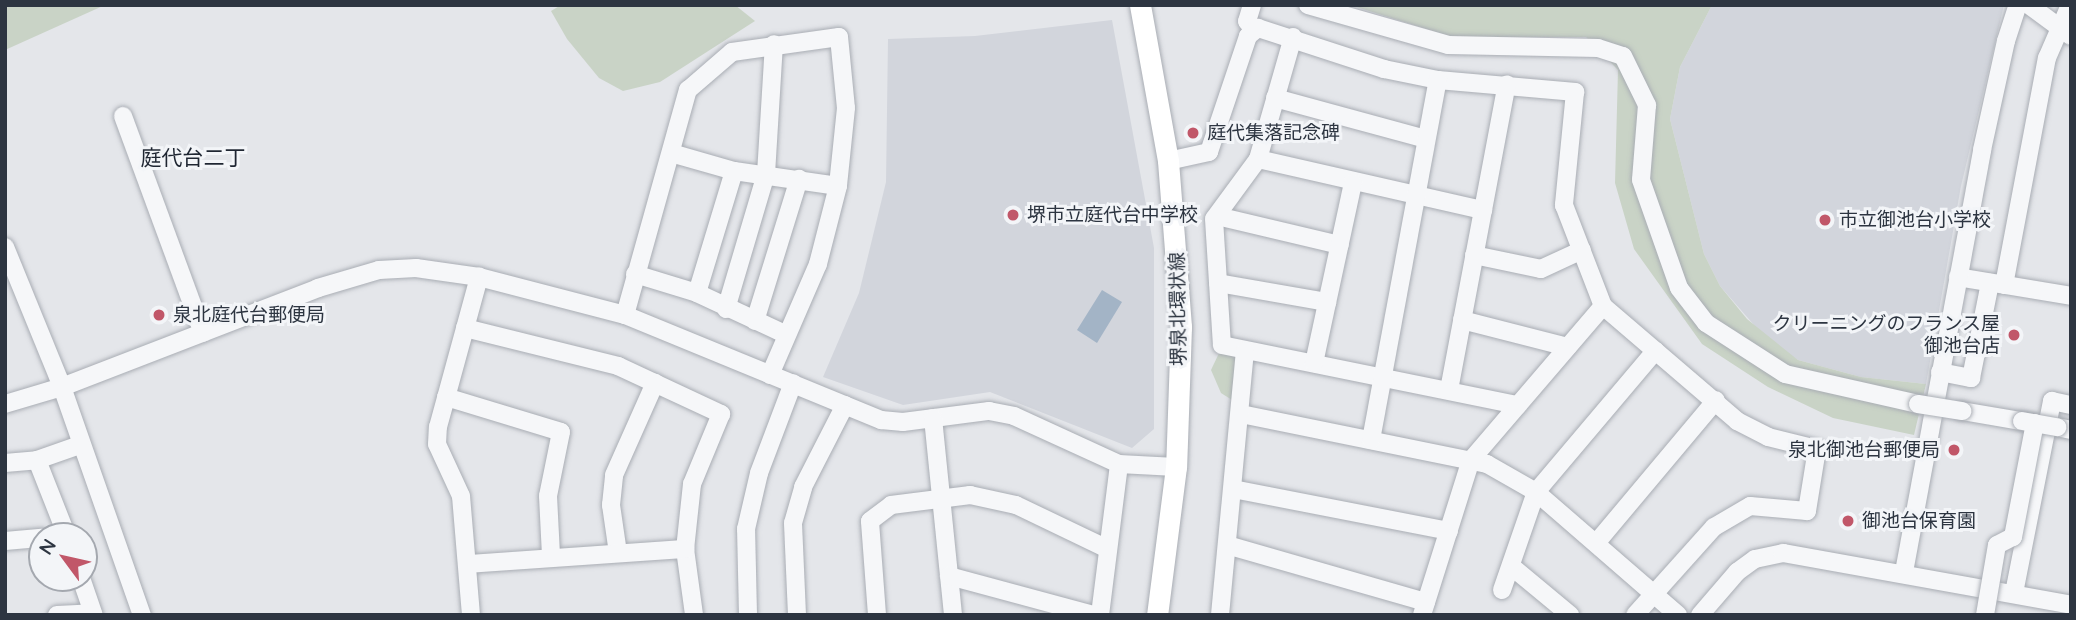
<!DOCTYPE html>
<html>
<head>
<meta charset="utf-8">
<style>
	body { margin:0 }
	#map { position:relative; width:2076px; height:620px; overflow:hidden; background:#e4e6ea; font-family:Quicksand,"Noto Sans JP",sans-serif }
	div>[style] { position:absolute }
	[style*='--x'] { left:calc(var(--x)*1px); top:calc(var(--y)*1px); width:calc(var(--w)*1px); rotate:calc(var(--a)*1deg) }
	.built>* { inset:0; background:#d2d5dc }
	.green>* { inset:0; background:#c9d3c6 }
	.water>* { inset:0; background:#a3b4c6 }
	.roads { filter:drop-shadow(0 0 2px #a9adb4) drop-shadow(0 0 2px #a9adb4) }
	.minor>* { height:18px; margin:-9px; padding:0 9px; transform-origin:9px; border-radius:9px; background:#f6f7f9 }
	.major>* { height:21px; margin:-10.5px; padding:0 10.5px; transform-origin:10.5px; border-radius:10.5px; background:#fff }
	.bridges { filter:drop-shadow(0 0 2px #a9adb4) drop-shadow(0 0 2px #a9adb4) }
	.minor-bridge>* { height:18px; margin:-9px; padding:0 9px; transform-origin:9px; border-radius:9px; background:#f6f7f9 }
	.dots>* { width:19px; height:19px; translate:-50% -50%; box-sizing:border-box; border:4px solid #f3f5f8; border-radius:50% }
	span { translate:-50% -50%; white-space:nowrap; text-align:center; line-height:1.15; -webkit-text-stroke:6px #f3f5f8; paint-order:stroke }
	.poi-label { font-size:19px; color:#2d3541 }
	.left { translate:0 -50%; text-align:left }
	.right { translate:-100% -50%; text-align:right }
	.street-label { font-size:19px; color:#2d3541 }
	.neighbourhood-label { font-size:21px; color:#1f2632 }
	.frame { position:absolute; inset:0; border:7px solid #2d3541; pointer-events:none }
	.north { position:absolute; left:28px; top:522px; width:70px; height:70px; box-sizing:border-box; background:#f3f5f8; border:2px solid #a4a8af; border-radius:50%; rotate:303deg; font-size:19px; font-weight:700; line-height:28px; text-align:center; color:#2d3541 }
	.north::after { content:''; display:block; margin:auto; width:24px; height:32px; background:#c15769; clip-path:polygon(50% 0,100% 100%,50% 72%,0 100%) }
</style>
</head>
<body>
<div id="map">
	<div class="built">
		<div style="clip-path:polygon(1712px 5px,2004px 5px,1961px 186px,1926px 384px,1861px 377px,1798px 360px,1768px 341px,1720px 286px,1704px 254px,1670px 119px,1680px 67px)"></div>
		<div style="clip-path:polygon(1112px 20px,1154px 248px,1154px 429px,1132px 448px,990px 392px,903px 405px,823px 377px,859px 293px,886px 182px,888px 39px,975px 36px)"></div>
	</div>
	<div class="green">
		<div style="clip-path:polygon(5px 5px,105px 5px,5px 50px)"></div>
		<div style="clip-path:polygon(561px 5px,735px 5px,755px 21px,660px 82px,623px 91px,599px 78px,567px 39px,551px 11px)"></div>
		<div style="clip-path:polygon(1350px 5px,1712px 5px,1680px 67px,1670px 119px,1704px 254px,1720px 286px,1747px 319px,1798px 360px,1861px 377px,1926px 384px,1914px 435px,1833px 418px,1768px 387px,1702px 344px,1634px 249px,1615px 183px,1618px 70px,1586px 37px,1452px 37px)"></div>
		<div style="clip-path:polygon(1220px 351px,1237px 357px,1232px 400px,1221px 393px,1211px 370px)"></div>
	</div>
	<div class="water">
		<div style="clip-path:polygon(1102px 290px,1122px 302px,1097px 343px,1077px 330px)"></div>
	</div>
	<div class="roads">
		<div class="minor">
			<div style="--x:1252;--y:5;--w:17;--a:107"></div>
			<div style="--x:1247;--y:21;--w:10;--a:53"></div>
			<div style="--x:1308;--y:5;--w:146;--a:15.9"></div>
			<div style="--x:1448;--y:45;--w:150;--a:1.1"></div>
			<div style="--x:1598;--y:48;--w:26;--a:18"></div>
			<div style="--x:1623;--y:56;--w:55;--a:63.9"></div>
			<div style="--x:1647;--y:105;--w:75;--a:94.6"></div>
			<div style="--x:1641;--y:180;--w:114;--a:70.6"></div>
			<div style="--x:1679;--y:288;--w:44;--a:52.4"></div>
			<div style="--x:1706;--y:323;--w:94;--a:32.8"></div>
			<div style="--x:1785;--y:374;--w:136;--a:12.7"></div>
			<div style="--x:2029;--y:5;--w:52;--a:36.4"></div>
			<div style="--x:1293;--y:37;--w:127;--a:106"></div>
			<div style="--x:1258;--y:159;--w:74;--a:126.3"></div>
			<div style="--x:1214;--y:219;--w:126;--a:86.4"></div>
			<div style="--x:1222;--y:345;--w:302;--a:11.5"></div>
			<div style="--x:1275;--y:98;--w:156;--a:15.2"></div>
			<div style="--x:123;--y:116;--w:231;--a:69.8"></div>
			<div style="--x:671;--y:153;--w:66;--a:15.9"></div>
			<div style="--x:734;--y:171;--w:105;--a:8.2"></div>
			<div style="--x:1258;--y:159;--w:231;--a:12.8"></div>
			<div style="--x:1168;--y:161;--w:42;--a:-12.4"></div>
			<div style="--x:1209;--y:152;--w:122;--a:-71.4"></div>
			<div style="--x:1248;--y:36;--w:13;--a:-39"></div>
			<div style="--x:1258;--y:28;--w:133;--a:18"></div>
			<div style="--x:1384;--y:69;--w:55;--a:11.5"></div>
			<div style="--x:1438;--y:80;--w:138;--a:5"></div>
			<div style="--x:1575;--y:92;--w:114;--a:95.6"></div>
			<div style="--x:1564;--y:205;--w:108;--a:68.9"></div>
			<div style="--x:1603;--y:306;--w:177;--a:40.6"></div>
			<div style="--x:1737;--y:421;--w:35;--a:27"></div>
			<div style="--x:1768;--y:437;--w:50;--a:13.8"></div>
			<div style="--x:1817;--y:449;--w:63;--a:99.2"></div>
			<div style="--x:1807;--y:511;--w:57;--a:-175"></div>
			<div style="--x:1750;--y:506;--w:42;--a:149.7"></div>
			<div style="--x:1714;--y:527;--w:118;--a:131.9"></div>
			<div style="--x:1217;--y:216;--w:126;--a:13.3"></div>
			<div style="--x:5;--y:247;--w:151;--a:67.8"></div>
			<div style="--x:62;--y:387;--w:242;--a:70.7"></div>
			<div style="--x:1474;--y:255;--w:68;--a:11.8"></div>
			<div style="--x:1541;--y:269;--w:45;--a:-24.9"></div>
			<div style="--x:635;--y:274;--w:65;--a:17"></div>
			<div style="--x:697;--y:293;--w:99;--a:25"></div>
			<div style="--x:1958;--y:277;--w:115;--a:9.5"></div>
			<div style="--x:1218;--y:283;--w:111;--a:9.9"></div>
			<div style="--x:2004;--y:285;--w:231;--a:-79.3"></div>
			<div style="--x:2047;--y:58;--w:58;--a:-66.5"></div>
			<div style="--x:697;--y:293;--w:127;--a:-73.1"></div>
			<div style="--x:726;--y:309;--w:141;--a:-73.5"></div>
			<div style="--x:766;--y:174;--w:130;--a:-86.5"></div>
			<div style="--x:625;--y:315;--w:234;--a:-74.4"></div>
			<div style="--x:688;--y:90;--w:58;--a:-40.8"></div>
			<div style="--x:732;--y:52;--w:108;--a:-8"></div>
			<div style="--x:839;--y:37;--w:71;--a:84.4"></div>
			<div style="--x:846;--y:108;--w:78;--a:95.9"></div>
			<div style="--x:838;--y:186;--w:81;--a:104.4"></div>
			<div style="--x:818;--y:264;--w:121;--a:113.4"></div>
			<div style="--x:1462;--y:320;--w:109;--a:14.3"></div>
			<div style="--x:755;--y:321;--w:149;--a:-72.8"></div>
			<div style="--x:465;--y:328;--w:158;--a:13.9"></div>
			<div style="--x:618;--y:366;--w:114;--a:25"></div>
			<div style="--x:721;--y:414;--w:76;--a:112.5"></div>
			<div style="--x:692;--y:484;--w:65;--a:96.1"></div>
			<div style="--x:685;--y:549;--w:67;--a:82.2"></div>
			<div style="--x:1314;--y:363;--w:184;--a:-77.8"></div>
			<div style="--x:1940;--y:372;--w:32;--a:11"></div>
			<div style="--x:1971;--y:378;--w:97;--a:-78.7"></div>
			<div style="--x:1449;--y:390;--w:311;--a:-79.3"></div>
			<div style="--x:446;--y:397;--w:120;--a:16.9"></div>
			<div style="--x:561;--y:432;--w:65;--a:101.5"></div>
			<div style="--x:548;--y:496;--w:60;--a:87.1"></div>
			<div style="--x:5;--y:404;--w:59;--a:-16.6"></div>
			<div style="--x:62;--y:387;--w:274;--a:-21.1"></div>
			<div style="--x:318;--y:288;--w:64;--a:-16.4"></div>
			<div style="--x:379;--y:270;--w:37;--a:-3"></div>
			<div style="--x:416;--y:268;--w:64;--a:8.1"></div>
			<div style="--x:479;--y:277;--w:151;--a:14.6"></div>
			<div style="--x:625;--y:315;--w:277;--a:22.3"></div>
			<div style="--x:881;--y:420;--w:22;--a:5"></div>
			<div style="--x:903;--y:422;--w:87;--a:-7.3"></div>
			<div style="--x:989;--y:411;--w:25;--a:11"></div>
			<div style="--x:1014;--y:416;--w:115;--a:24.6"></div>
			<div style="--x:1119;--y:464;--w:57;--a:3"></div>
			<div style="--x:1962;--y:411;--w:72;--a:9.6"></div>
			<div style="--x:1241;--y:414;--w:251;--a:11.5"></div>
			<div style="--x:1487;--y:464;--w:56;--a:29.7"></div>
			<div style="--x:1536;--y:492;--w:188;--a:40.9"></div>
			<div style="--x:933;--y:418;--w:198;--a:84.2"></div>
			<div style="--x:2057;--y:427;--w:14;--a:12"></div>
			<div style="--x:1371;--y:440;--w:366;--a:-79.5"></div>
			<div style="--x:37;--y:460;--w:82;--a:68.5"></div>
			<div style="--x:5;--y:463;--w:32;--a:-5"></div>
			<div style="--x:37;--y:460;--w:46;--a:-19.2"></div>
			<div style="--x:1233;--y:489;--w:220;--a:11"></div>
			<div style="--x:5;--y:541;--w:37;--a:-5"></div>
			<div style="--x:1597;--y:542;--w:185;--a:-50"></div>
			<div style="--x:1227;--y:545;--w:207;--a:16"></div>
			<div style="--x:618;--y:553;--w:49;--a:-98.3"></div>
			<div style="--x:611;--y:505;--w:30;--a:-84"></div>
			<div style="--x:614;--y:475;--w:101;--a:-66"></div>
			<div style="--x:468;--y:564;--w:218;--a:-4"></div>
			<div style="--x:1511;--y:566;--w:77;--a:39.7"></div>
			<div style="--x:1904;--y:572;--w:429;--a:-79.5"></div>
			<div style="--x:1982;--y:150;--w:112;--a:-77.6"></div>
			<div style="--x:2006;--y:41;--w:38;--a:-72"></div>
			<div style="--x:949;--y:576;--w:150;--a:15.1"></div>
			<div style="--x:81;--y:578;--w:39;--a:71"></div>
			<div style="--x:1502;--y:590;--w:104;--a:-70.9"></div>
			<div style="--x:1536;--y:492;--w:185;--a:-49.8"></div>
			<div style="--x:2014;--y:593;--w:196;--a:-78.8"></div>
			<div style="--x:2052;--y:401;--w:19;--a:12"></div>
			<div style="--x:57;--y:615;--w:36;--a:-3"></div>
			<div style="--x:471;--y:615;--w:119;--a:-94.8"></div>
			<div style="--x:461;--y:496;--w:57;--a:-114.8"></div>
			<div style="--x:437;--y:444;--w:17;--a:-87"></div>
			<div style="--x:438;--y:427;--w:156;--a:-74.7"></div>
			<div style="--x:748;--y:615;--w:86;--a:-91.3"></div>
			<div style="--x:746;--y:529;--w:57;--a:-76.9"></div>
			<div style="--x:759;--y:473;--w:96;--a:-69.3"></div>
			<div style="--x:797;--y:615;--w:92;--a:-92.5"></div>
			<div style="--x:793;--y:523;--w:37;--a:-74"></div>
			<div style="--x:803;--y:487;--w:92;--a:-62.9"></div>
			<div style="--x:877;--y:615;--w:94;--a:-94.3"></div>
			<div style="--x:870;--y:521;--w:26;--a:-37"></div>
			<div style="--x:891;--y:505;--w:80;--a:-7.2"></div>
			<div style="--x:970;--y:495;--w:47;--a:12.3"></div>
			<div style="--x:1016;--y:505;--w:102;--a:25.6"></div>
			<div style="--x:1100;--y:615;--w:152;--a:-82.8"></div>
			<div style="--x:1220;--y:615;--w:265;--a:-84.6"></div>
			<div style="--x:1422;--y:615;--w:163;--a:-72.5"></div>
			<div style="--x:1471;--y:460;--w:203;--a:-49.4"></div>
			<div style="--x:1700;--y:615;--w:57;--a:-49.3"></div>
			<div style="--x:1737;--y:572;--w:22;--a:-36"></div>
			<div style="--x:1755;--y:559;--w:29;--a:-12"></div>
			<div style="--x:1783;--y:553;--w:293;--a:10.2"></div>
		</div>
		<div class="major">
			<div style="--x:1140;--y:5;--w:158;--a:79.8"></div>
			<div style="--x:1168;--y:161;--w:167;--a:85.5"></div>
			<div style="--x:1181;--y:327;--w:140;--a:92"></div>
			<div style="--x:1176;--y:467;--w:149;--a:97.3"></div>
		</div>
	</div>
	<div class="bridges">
		<div class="minor-bridge">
			<div style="--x:1918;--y:404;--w:45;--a:9"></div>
			<div style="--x:2022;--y:421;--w:36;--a:10"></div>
			<div style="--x:1985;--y:615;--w:71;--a:-80.3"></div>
			<div style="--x:1997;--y:545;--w:18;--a:-27"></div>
			<div style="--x:2013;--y:537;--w:116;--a:-79.1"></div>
		</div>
	</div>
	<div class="dots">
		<div style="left:1193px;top:133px;background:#c15769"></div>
		<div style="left:1013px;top:215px;background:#c15769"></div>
		<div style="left:1825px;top:220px;background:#c15769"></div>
		<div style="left:159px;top:315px;background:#c15769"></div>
		<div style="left:2014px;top:335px;background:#c15769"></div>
		<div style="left:1954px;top:450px;background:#c15769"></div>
		<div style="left:1848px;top:521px;background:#c15769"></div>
	</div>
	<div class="poi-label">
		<span class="left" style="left:1207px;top:133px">庭代集落記念碑</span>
		<span class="left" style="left:1027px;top:215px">堺市立庭代台中学校</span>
		<span class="left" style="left:1839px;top:220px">市立御池台小学校</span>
		<span class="left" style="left:173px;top:315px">泉北庭代台郵便局</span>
		<span class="right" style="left:2000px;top:335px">クリーニングのフランス屋<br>御池台店</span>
		<span class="right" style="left:1940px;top:450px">泉北御池台郵便局</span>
		<span class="left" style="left:1862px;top:521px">御池台保育園</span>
	</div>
	<div class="street-label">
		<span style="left:1178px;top:309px;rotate:-91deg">堺泉北環状線</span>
	</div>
	<div class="neighbourhood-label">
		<span style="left:193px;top:157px">庭代台二丁</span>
	</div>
	<div class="frame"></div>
	<div class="north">N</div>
</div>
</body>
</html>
